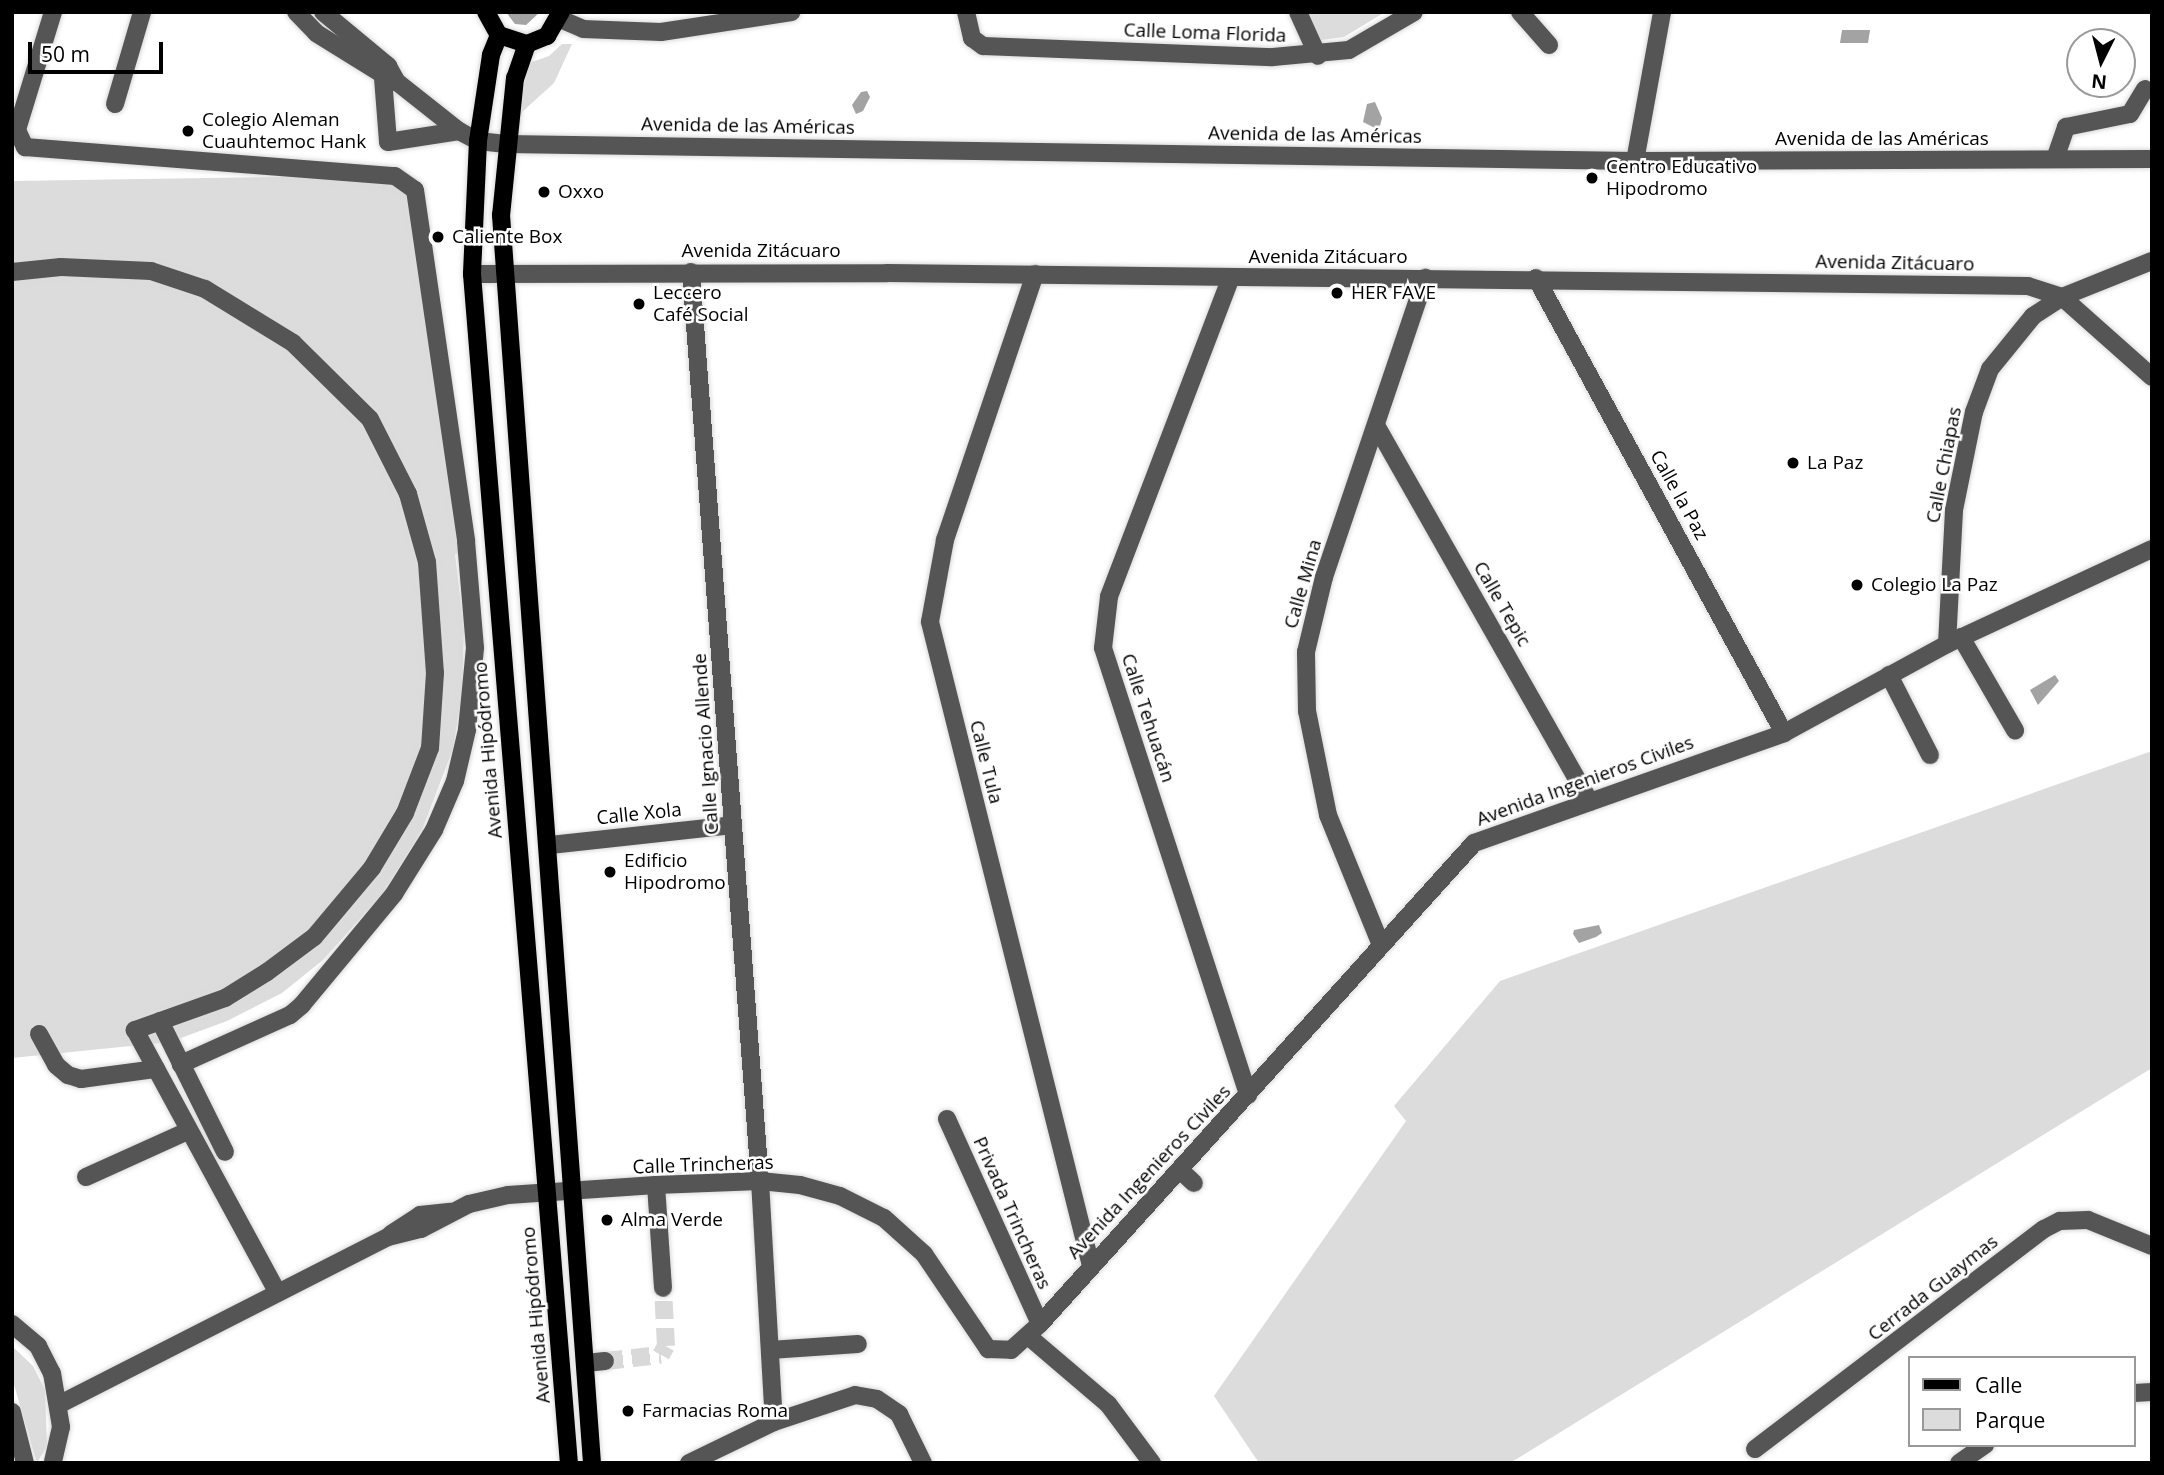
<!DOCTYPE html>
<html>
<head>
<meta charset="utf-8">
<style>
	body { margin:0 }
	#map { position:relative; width:2164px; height:1475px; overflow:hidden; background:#fff; font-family:"Open Sans",sans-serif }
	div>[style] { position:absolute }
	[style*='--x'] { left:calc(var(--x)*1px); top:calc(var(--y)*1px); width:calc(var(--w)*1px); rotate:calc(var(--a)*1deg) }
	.green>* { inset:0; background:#dcdcdc }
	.water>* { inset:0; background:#a3a3a3 }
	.minor-tunnel>* { height:18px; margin-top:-9px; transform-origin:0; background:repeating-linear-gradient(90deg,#d9d9d9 0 18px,transparent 0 27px) }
	.roads { filter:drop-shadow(0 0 2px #dbdbdb) drop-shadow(0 0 2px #dbdbdb) }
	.minor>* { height:18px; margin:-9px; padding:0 9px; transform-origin:9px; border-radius:9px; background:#555 }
	.major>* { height:18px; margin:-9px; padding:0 9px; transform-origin:9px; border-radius:9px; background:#000 }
	.dots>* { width:19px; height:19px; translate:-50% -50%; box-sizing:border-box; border:4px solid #fff; border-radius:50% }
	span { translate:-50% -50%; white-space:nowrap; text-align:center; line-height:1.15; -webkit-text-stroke:5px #fff; paint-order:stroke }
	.street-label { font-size:19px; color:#000 }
	.poi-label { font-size:19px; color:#000 }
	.left { translate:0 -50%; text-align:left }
	.frame { position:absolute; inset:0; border:14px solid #000; pointer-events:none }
	.legend { position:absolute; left:1908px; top:1356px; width:228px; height:91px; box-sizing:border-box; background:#fff; border:2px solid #999; margin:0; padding:9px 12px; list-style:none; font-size:21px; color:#000 }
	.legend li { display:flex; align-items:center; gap:14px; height:35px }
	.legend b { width:35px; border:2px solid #999 }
	.north { position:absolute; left:2066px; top:28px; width:70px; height:70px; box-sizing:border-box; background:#fff; border:2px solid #999; border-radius:50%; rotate:186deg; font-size:19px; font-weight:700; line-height:28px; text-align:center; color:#000 }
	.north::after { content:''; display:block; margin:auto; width:24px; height:32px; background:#000; clip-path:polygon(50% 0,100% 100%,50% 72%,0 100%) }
	.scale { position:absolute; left:28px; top:42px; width:135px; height:32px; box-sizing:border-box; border:4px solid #000; border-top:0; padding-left:9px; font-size:21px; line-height:24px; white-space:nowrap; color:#000; -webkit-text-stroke:5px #fff; paint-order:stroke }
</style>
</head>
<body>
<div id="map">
	<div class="green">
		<div style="clip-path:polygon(1308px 12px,1385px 12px,1344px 37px,1321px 40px)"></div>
		<div style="clip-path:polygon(562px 44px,572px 44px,554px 83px,522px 112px,519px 129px,512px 130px,529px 63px,549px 56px)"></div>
		<div style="clip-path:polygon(408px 175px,469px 552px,455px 554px,464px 629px,462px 692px,453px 749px,422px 830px,383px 893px,323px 960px,282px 993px,227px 1021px,170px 1042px,12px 1058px,12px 181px)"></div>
		<div style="clip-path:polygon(2152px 751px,2152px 1068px,1510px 1463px,1259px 1463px,1214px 1396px,1406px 1121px,1394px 1106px,1500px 981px)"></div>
		<div style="clip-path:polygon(12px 1346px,33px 1366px,45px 1390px,47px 1446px,37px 1463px,12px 1378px)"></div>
	</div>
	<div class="water">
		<div style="clip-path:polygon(506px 12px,540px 12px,526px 25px,515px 24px)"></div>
		<div style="clip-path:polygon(1842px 30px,1870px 30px,1868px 43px,1840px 43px)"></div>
		<div style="clip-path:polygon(861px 92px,867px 91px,870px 97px,863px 111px,856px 114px,852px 105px)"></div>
		<div style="clip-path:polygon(1375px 102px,1382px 118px,1379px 130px,1363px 122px,1367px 104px)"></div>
		<div style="clip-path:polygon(2055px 675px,2059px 681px,2038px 705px,2030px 690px)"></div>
		<div style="clip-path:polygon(1599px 925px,1602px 933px,1596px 937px,1579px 943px,1573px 934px,1574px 930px)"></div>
	</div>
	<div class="minor-tunnel">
		<div style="--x:605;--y:1361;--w:56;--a:-6.1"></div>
		<div style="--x:661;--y:1355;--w:10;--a:-61"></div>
		<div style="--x:666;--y:1346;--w:58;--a:-93"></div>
	</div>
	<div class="roads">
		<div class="minor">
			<div style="--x:53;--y:12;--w:123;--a:107"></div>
			<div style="--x:17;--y:130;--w:19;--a:65"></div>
			<div style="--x:25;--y:147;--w:371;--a:4.5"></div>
			<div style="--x:395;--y:176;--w:24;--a:35"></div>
			<div style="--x:415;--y:190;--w:355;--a:81.7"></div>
			<div style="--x:466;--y:541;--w:107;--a:85.2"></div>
			<div style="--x:475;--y:648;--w:82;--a:95.6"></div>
			<div style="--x:467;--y:730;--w:52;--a:103.2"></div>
			<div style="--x:455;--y:781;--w:53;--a:113.2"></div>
			<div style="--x:434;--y:830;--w:75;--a:122"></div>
			<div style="--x:394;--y:894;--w:144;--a:129.7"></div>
			<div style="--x:302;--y:1005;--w:16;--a:140"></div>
			<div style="--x:290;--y:1015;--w:120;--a:155.8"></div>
			<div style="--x:296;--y:12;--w:29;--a:46"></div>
			<div style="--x:316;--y:33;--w:93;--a:31.8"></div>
			<div style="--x:323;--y:12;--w:85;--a:39.7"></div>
			<div style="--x:388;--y:66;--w:18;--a:61"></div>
			<div style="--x:397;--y:82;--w:79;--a:38.3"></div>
			<div style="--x:459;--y:131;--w:21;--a:28"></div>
			<div style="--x:478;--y:141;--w:28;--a:6"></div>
			<div style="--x:506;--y:144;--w:1129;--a:0.86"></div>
			<div style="--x:1635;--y:161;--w:517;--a:-0.22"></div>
			<div style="--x:966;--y:12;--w:27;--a:77"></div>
			<div style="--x:972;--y:38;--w:14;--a:36"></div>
			<div style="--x:983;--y:46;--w:290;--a:2.2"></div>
			<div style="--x:1273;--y:57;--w:76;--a:-5.3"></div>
			<div style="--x:1349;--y:50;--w:75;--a:-30.3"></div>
			<div style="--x:1298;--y:12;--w:48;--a:65.6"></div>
			<div style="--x:1520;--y:12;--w:44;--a:48.7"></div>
			<div style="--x:560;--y:19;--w:25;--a:23"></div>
			<div style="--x:583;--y:29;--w:78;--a:2.2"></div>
			<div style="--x:661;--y:32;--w:132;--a:-8.7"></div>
			<div style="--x:383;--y:78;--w:64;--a:85.5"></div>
			<div style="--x:388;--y:142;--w:72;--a:-8.8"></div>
			<div style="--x:115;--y:104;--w:96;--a:-73.6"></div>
			<div style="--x:2055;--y:159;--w:34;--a:-71"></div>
			<div style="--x:2066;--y:127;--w:65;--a:-11.5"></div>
			<div style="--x:2130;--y:114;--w:29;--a:-59"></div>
			<div style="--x:1635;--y:161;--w:151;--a:-79.7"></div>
			<div style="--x:12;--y:272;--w:49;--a:-5.8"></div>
			<div style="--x:61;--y:267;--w:90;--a:2.5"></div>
			<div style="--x:151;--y:271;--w:57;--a:18.4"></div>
			<div style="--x:205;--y:289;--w:103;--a:31.5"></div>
			<div style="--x:293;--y:343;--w:108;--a:44.6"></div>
			<div style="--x:370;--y:419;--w:84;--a:63.1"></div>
			<div style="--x:408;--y:494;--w:71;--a:74.4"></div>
			<div style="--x:427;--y:562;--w:111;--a:85.9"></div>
			<div style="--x:435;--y:673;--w:75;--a:93.8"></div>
			<div style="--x:430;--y:748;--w:70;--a:111"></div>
			<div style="--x:405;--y:813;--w:64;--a:121"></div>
			<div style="--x:372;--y:868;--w:90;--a:130"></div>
			<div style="--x:314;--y:937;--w:59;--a:143.3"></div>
			<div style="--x:267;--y:972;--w:49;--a:148.2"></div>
			<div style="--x:225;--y:998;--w:96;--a:160.4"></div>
			<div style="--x:135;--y:1030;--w:299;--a:61.5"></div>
			<div style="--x:691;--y:272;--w:912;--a:85.66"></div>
			<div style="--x:760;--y:1181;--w:241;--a:86.7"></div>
			<div style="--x:472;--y:274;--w:415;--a:-0.1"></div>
			<div style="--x:887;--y:273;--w:1141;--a:0.65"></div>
			<div style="--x:2028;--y:286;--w:36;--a:18"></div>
			<div style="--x:2062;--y:297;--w:120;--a:41.6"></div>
			<div style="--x:1035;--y:274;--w:281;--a:108.7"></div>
			<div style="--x:945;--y:540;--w:83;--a:100.4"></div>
			<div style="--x:930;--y:622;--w:664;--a:75.96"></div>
			<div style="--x:1231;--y:277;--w:342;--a:110.9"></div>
			<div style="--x:1109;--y:597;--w:51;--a:96.7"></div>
			<div style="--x:1103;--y:648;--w:470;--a:72"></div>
			<div style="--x:1536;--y:278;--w:518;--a:61.41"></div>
			<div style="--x:1377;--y:427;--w:431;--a:60.4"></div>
			<div style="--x:1961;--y:637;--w:108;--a:59.9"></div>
			<div style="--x:1947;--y:644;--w:134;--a:-87"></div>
			<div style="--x:1954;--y:510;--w:100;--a:-78.5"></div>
			<div style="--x:1974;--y:412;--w:46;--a:-69.6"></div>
			<div style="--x:1990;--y:369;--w:68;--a:-50.9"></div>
			<div style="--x:2033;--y:316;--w:35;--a:-33"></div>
			<div style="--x:2062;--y:297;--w:97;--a:-21.8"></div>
			<div style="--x:1889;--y:675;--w:90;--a:62.9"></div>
			<div style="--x:550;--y:845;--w:184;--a:-6.2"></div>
			<div style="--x:1381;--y:945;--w:140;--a:-112.2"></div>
			<div style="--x:1328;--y:815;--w:106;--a:-101.4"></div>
			<div style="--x:1307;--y:711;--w:59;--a:-91"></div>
			<div style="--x:1306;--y:652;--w:77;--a:-76.5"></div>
			<div style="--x:1324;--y:577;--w:316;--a:-71.3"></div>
			<div style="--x:160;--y:1021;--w:146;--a:63.6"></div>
			<div style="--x:39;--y:1034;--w:35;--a:61"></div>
			<div style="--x:56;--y:1065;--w:16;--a:40"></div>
			<div style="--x:68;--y:1075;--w:14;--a:17"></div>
			<div style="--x:81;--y:1079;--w:76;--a:-7.6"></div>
			<div style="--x:947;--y:1119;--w:225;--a:65.6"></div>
			<div style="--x:1180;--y:1170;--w:19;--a:43"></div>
			<div style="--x:86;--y:1177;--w:112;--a:-24.3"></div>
			<div style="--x:656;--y:1185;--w:103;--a:86.1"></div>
			<div style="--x:391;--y:1234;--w:35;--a:-33"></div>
			<div style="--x:420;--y:1215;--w:31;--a:-6"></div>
			<div style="--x:12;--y:1324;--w:34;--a:40"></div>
			<div style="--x:38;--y:1346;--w:30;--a:63"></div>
			<div style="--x:52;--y:1373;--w:55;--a:80.5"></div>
			<div style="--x:61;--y:1427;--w:37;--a:103"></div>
			<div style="--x:1028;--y:1336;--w:105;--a:40.4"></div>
			<div style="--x:1108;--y:1404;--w:74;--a:53.3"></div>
			<div style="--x:770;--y:1350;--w:88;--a:-3.9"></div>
			<div style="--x:586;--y:1363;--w:19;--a:-6"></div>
			<div style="--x:2134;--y:1393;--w:18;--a:-3"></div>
			<div style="--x:60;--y:1404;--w:368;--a:-27"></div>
			<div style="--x:388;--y:1237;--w:34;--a:-14"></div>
			<div style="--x:421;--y:1229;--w:54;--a:-27.5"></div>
			<div style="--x:469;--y:1204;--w:40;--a:-13"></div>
			<div style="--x:508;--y:1195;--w:148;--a:-3.9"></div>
			<div style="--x:656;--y:1185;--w:104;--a:-2.2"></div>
			<div style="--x:760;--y:1181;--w:40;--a:5.7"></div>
			<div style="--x:800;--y:1185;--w:41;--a:15.4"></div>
			<div style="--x:840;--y:1196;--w:49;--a:26.6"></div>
			<div style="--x:884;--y:1218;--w:54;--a:42"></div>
			<div style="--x:924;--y:1254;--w:115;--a:56"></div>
			<div style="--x:988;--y:1349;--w:23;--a:2"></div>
			<div style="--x:1011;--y:1350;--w:39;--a:-42"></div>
			<div style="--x:1040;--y:1324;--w:648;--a:-47.94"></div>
			<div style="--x:1474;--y:843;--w:329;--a:-19.5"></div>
			<div style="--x:1784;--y:733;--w:186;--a:-28.6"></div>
			<div style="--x:1947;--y:644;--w:226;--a:-24.9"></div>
			<div style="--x:12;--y:1412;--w:53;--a:75.7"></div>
			<div style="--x:1755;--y:1449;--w:363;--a:-37.3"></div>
			<div style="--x:2044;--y:1229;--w:18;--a:-27"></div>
			<div style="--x:2060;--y:1221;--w:28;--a:-2"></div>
			<div style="--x:2088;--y:1220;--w:69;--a:22.1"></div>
			<div style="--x:689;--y:1463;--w:94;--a:-25.8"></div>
			<div style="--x:774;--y:1422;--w:85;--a:-18.4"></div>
			<div style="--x:855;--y:1395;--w:22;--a:10"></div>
			<div style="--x:877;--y:1399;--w:27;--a:34"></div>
			<div style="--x:899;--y:1414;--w:55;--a:63.9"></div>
			<div style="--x:1959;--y:1463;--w:32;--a:-35"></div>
		</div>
		<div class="major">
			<div style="--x:486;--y:12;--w:26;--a:61"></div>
			<div style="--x:499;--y:35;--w:29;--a:18"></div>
			<div style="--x:527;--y:44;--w:22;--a:-22"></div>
			<div style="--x:547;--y:36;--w:28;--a:-60"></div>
			<div style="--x:499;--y:35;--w:22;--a:112"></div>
			<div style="--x:491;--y:55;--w:87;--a:98.6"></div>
			<div style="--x:478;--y:141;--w:133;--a:92.6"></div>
			<div style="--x:472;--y:274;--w:1193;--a:85.34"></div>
			<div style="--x:527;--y:44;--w:36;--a:109"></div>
			<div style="--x:515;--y:78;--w:138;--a:95.8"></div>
			<div style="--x:501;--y:215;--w:1251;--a:85.83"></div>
		</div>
	</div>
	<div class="dots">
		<div style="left:188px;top:131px;background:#000"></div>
		<div style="left:1592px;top:178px;background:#000"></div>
		<div style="left:544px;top:192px;background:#000"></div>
		<div style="left:438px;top:237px;background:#000"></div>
		<div style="left:1337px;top:293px;background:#000"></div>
		<div style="left:639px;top:304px;background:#000"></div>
		<div style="left:1793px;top:463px;background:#000"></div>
		<div style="left:1857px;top:585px;background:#000"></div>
		<div style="left:610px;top:872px;background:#000"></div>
		<div style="left:607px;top:1220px;background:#000"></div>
		<div style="left:628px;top:1411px;background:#000"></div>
	</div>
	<div class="street-label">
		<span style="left:1205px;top:33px;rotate:2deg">Calle Loma Florida</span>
		<span style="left:748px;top:126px;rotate:1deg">Avenida de las Américas</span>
		<span style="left:1315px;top:135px;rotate:1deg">Avenida de las Américas</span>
		<span style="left:1882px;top:139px">Avenida de las Américas</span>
		<span style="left:761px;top:251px">Avenida Zitácuaro</span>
		<span style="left:1328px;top:257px">Avenida Zitácuaro</span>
		<span style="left:1895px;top:263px;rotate:1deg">Avenida Zitácuaro</span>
		<span style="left:1944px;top:465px;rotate:-79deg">Calle Chiapas</span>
		<span style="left:1679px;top:495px;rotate:61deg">Calle la Paz</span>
		<span style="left:1303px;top:584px;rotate:-74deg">Calle Mina</span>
		<span style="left:1502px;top:604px;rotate:60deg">Calle Tepic</span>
		<span style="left:1148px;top:718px;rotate:72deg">Calle Tehuacán</span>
		<span style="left:706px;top:744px;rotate:-94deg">Calle Ignacio Allende</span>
		<span style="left:488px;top:750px;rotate:-95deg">Avenida Hipódromo</span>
		<span style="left:986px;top:762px;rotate:76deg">Calle Tula</span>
		<span style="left:1585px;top:781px;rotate:-20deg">Avenida Ingenieros Civiles</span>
		<span style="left:639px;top:814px;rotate:-6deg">Calle Xola</span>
		<span style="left:703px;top:1165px;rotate:-2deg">Calle Trincheras</span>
		<span style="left:1149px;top:1172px;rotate:-47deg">Avenida Ingenieros Civiles</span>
		<span style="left:1012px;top:1213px;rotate:66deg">Privada Trincheras</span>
		<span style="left:1933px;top:1288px;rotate:-38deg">Cerrada Guaymas</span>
		<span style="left:536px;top:1315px;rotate:-95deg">Avenida Hipódromo</span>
	</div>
	<div class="poi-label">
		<span class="left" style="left:202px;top:131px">Colegio Aleman<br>Cuauhtemoc Hank</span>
		<span class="left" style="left:1606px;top:178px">Centro Educativo<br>Hipodromo</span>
		<span class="left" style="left:558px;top:192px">Oxxo</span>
		<span class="left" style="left:452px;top:237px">Caliente Box</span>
		<span class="left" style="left:653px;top:304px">Leccero<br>Café Social</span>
		<span class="left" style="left:1351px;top:293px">HER FAVE</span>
		<span class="left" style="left:1807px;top:463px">La Paz</span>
		<span class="left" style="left:1871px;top:585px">Colegio La Paz</span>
		<span class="left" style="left:624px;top:872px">Edificio<br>Hipodromo</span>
		<span class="left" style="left:621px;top:1220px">Alma Verde</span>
		<span class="left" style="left:642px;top:1411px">Farmacias Roma</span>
	</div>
	<div class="frame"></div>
	<ul class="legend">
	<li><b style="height:9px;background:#000"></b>Calle</li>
	<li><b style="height:19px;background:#dcdcdc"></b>Parque</li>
	</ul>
	<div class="north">N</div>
	<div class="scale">50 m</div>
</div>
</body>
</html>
